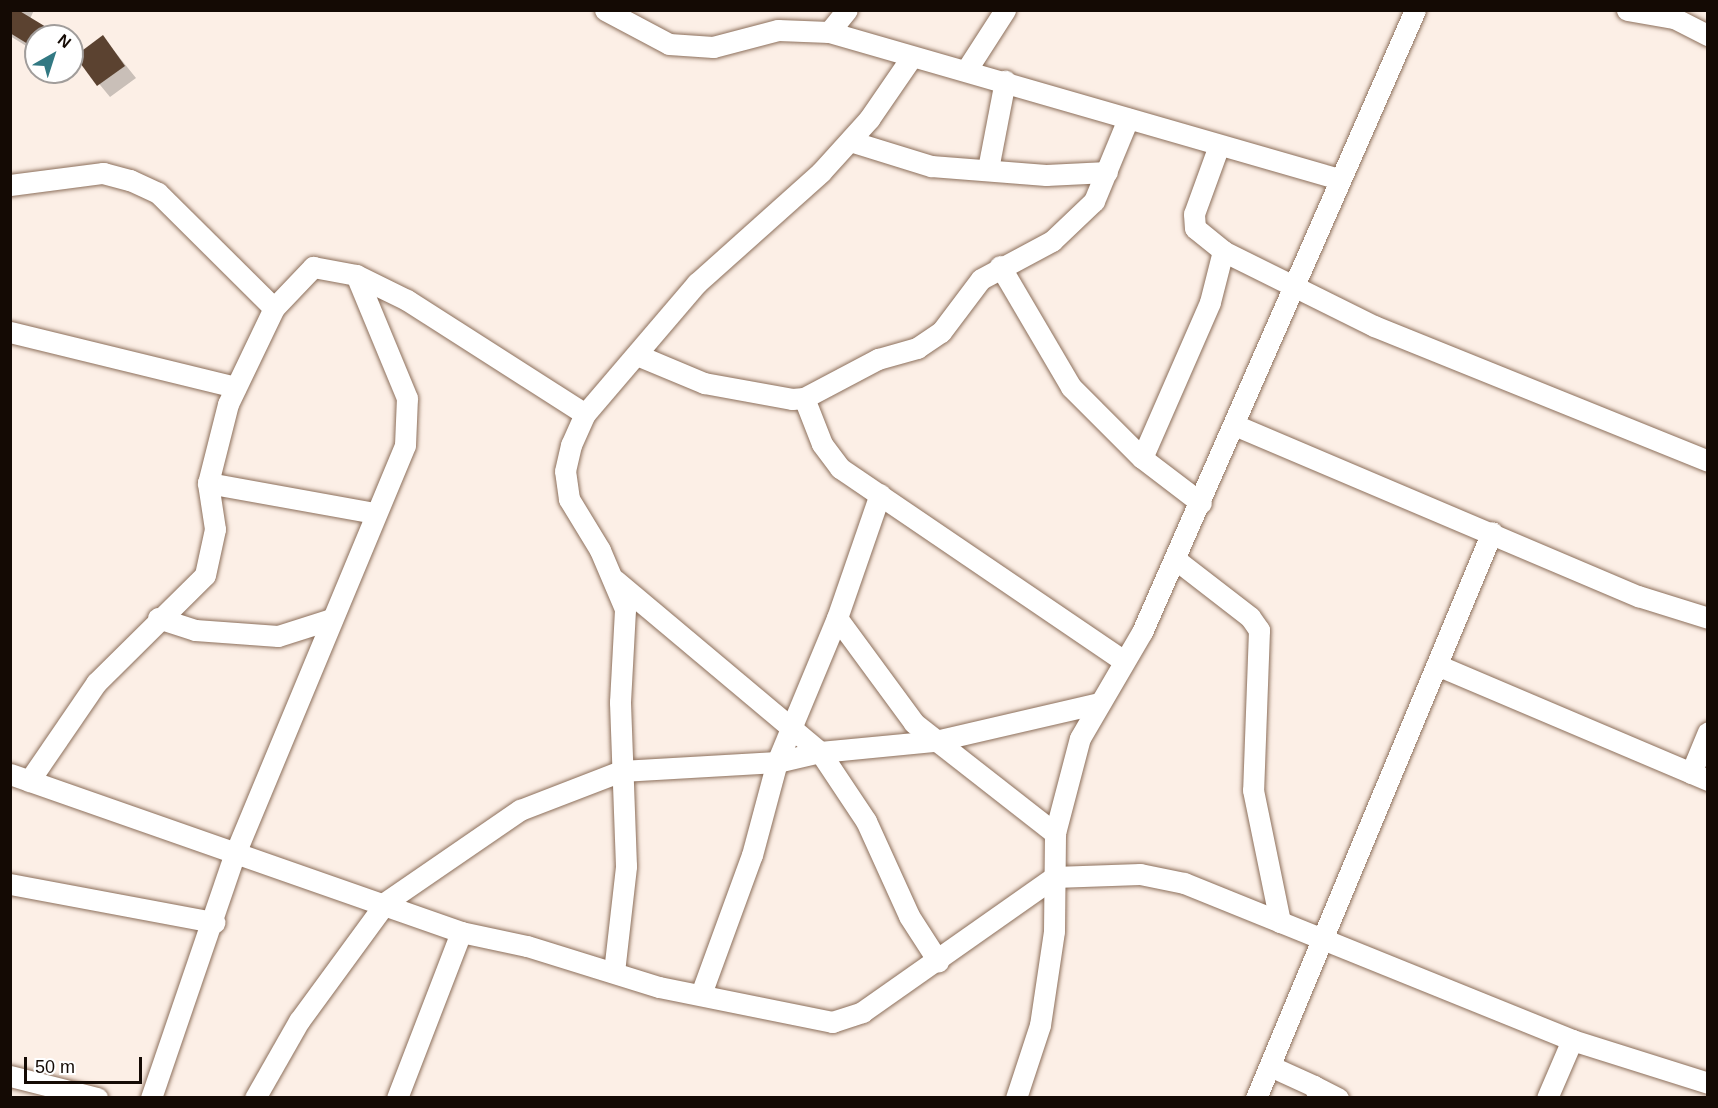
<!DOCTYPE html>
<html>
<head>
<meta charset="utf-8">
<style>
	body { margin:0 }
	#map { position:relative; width:1718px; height:1108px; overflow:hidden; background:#fcefe6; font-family:Helvetica,sans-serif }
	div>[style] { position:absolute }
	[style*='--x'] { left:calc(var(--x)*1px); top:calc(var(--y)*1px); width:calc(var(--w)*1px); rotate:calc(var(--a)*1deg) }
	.shadow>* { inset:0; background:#0003 }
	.building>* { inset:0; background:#5b4230 }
	.roads { filter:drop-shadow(0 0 2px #8c6f5b) drop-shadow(0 0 2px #8c6f5b) }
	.minor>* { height:21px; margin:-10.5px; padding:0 10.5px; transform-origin:10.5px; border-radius:10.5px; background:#fff }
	span { translate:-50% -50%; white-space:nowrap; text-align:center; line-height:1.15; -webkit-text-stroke:6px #fff; paint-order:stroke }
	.frame { position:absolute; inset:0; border:12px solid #140a04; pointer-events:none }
	.north { position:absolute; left:24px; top:24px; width:60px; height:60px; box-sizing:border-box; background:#fff; border:2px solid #a19d9b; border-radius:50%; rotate:39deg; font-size:16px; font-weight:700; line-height:24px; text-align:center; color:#140a04 }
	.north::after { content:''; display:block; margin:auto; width:21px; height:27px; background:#327983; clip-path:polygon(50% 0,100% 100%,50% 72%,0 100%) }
	.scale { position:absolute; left:24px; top:1057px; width:118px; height:27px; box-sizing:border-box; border:3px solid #140a04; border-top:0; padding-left:8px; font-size:18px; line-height:21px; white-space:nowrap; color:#140a04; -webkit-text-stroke:4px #fff; paint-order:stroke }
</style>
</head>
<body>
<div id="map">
	<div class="shadow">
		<div style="clip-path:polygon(10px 10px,34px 10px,30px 19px,58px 36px,36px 36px,36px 52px,10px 36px)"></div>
		<div style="clip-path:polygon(103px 37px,136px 78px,110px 97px,82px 63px,73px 75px,68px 72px,72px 45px,81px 53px)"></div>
	</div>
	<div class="building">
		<div style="clip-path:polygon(10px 10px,18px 10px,61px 36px,36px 36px,36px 49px,10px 33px)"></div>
		<div style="clip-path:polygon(103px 35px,125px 66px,97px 86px,75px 56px)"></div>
	</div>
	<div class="roads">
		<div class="minor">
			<div style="--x:605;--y:10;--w:72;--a:28"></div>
			<div style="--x:669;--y:44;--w:44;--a:3.9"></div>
			<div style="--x:713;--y:47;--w:67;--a:-14.7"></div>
			<div style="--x:778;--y:30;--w:51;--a:2.2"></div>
			<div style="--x:829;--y:32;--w:531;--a:16.08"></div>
			<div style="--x:1627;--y:10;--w:48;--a:9.7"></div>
			<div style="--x:1674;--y:18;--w:38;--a:27"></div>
			<div style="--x:829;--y:32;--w:28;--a:-51"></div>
			<div style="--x:967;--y:69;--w:70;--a:-57.2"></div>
			<div style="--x:850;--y:141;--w:85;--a:17.2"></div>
			<div style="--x:931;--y:166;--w:115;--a:4.5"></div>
			<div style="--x:1046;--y:175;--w:61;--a:-2.8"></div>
			<div style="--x:1218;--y:148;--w:70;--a:110"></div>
			<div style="--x:1194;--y:214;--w:14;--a:86"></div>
			<div style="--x:1195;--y:228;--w:36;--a:39"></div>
			<div style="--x:1223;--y:251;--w:169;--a:26.4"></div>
			<div style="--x:1374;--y:326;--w:360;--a:22"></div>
			<div style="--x:988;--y:169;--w:90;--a:-79.1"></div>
			<div style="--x:10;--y:185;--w:94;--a:-7.4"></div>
			<div style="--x:103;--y:173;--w:28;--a:15"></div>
			<div style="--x:130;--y:180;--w:31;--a:25"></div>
			<div style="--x:158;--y:193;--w:163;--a:44.8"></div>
			<div style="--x:1000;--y:266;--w:140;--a:59.6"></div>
			<div style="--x:1071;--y:387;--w:100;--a:45"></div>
			<div style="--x:1142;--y:458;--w:74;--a:37.3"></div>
			<div style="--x:10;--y:332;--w:232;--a:13.7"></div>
			<div style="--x:637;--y:355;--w:73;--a:22.7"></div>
			<div style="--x:704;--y:383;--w:89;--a:10.3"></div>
			<div style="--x:792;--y:399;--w:12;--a:-5"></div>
			<div style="--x:804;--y:398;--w:84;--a:-27.8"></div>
			<div style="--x:878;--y:359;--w:41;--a:-15.8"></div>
			<div style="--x:917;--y:348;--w:29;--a:-34"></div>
			<div style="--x:941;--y:332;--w:66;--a:-53"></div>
			<div style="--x:981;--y:279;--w:81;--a:-28.2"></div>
			<div style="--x:1052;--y:241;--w:58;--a:-43.6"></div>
			<div style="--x:1094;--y:201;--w:89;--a:-67.5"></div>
			<div style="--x:804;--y:398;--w:49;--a:68.6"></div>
			<div style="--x:822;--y:444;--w:30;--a:53"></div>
			<div style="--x:840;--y:468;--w:343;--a:34.2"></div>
			<div style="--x:1237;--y:426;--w:436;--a:23"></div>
			<div style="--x:1638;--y:596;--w:73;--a:17.4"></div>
			<div style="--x:1142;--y:458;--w:170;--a:-66.4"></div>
			<div style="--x:1210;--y:302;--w:53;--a:-75.7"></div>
			<div style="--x:208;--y:483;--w:170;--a:10.2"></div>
			<div style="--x:1175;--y:559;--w:95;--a:37.7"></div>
			<div style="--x:1250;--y:617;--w:16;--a:55"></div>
			<div style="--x:1259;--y:630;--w:160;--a:92.1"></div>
			<div style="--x:1253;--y:790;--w:135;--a:78.4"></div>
			<div style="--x:615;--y:580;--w:268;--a:40"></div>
			<div style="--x:820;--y:752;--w:83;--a:56.3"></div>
			<div style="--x:866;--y:821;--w:104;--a:65.6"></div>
			<div style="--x:909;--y:916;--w:54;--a:57.2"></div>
			<div style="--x:158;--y:618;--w:39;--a:18"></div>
			<div style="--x:195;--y:630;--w:83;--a:4.1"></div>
			<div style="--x:278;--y:636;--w:56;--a:-17.8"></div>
			<div style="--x:837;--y:618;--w:130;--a:53.7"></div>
			<div style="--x:914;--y:723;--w:179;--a:38"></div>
			<div style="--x:1437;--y:665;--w:294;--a:23"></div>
			<div style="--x:1691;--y:773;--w:44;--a:-67.5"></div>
			<div style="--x:10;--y:774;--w:478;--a:19.3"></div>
			<div style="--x:461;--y:932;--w:67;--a:12"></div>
			<div style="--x:527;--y:946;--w:138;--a:17.3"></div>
			<div style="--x:659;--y:987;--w:177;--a:11.4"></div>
			<div style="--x:832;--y:1022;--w:32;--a:-18"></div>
			<div style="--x:862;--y:1012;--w:235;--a:-35.1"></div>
			<div style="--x:1054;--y:877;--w:86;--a:-2"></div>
			<div style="--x:1140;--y:874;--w:45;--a:11.6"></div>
			<div style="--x:1184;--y:883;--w:419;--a:22"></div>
			<div style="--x:1572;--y:1040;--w:63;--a:113.3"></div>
			<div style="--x:29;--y:781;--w:119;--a:-55.6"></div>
			<div style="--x:96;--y:683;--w:153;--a:-44.7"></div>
			<div style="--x:205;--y:575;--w:47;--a:-77.7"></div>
			<div style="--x:215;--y:529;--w:47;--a:-98.7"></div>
			<div style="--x:208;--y:483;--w:81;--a:-75.8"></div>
			<div style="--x:228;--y:404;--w:106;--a:-64.4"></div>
			<div style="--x:274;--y:308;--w:57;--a:-46.4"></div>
			<div style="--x:313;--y:267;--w:44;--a:10.5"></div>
			<div style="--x:356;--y:275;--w:57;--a:26.1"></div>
			<div style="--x:407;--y:300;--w:211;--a:32.6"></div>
			<div style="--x:10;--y:884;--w:208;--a:10.6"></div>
			<div style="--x:614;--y:972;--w:107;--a:-83.5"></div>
			<div style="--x:626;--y:866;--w:164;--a:-92.1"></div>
			<div style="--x:620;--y:702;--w:93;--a:-86.9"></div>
			<div style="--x:625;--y:609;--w:64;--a:-113"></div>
			<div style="--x:600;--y:550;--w:60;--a:-121.3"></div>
			<div style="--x:569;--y:499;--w:28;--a:-98"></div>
			<div style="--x:565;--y:471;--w:27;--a:-77"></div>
			<div style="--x:571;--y:445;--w:34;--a:-66"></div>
			<div style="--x:585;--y:414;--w:172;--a:-49.5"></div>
			<div style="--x:697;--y:283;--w:166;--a:-41.8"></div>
			<div style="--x:821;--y:172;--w:72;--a:-47.8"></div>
			<div style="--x:869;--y:119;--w:74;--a:-55.5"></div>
			<div style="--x:701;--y:994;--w:148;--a:-69.9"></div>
			<div style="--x:752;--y:855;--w:96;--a:-75"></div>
			<div style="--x:777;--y:762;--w:156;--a:-67.4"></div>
			<div style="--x:837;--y:618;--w:131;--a:-70.9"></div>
			<div style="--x:1572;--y:1040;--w:143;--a:17.5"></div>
			<div style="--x:1270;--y:1066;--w:48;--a:24.4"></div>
			<div style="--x:1314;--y:1086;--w:13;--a:67"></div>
			<div style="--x:10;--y:1076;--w:90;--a:14.2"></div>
			<div style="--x:1314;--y:1086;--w:27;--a:27"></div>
			<div style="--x:151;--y:1098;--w:256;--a:-71.1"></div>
			<div style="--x:234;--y:856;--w:445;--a:-67.4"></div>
			<div style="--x:405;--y:445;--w:47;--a:-87.6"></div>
			<div style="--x:407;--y:398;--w:133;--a:-112.5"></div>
			<div style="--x:255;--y:1098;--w:89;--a:-60.3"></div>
			<div style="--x:299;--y:1021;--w:147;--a:-53.8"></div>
			<div style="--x:386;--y:902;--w:163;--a:-34.5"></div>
			<div style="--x:520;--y:810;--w:108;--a:-21.1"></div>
			<div style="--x:621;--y:771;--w:156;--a:-3.3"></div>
			<div style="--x:777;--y:762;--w:44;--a:-13.1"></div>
			<div style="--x:820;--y:752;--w:116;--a:-5.5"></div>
			<div style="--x:935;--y:741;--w:168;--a:-13"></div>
			<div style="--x:397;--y:1098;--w:178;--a:-68.9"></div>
			<div style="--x:1016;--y:1098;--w:77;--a:-71.8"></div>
			<div style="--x:1040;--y:1025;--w:95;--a:-81.5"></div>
			<div style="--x:1054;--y:931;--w:98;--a:-89.4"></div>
			<div style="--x:1055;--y:833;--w:98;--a:-75.3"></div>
			<div style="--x:1080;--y:738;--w:123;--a:-59.7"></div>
			<div style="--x:1142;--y:632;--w:679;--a:-66.3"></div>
			<div style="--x:1256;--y:1098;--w:613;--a:-67.37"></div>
		</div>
	</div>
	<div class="frame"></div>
	<div class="north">N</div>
	<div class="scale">50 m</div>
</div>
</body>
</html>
